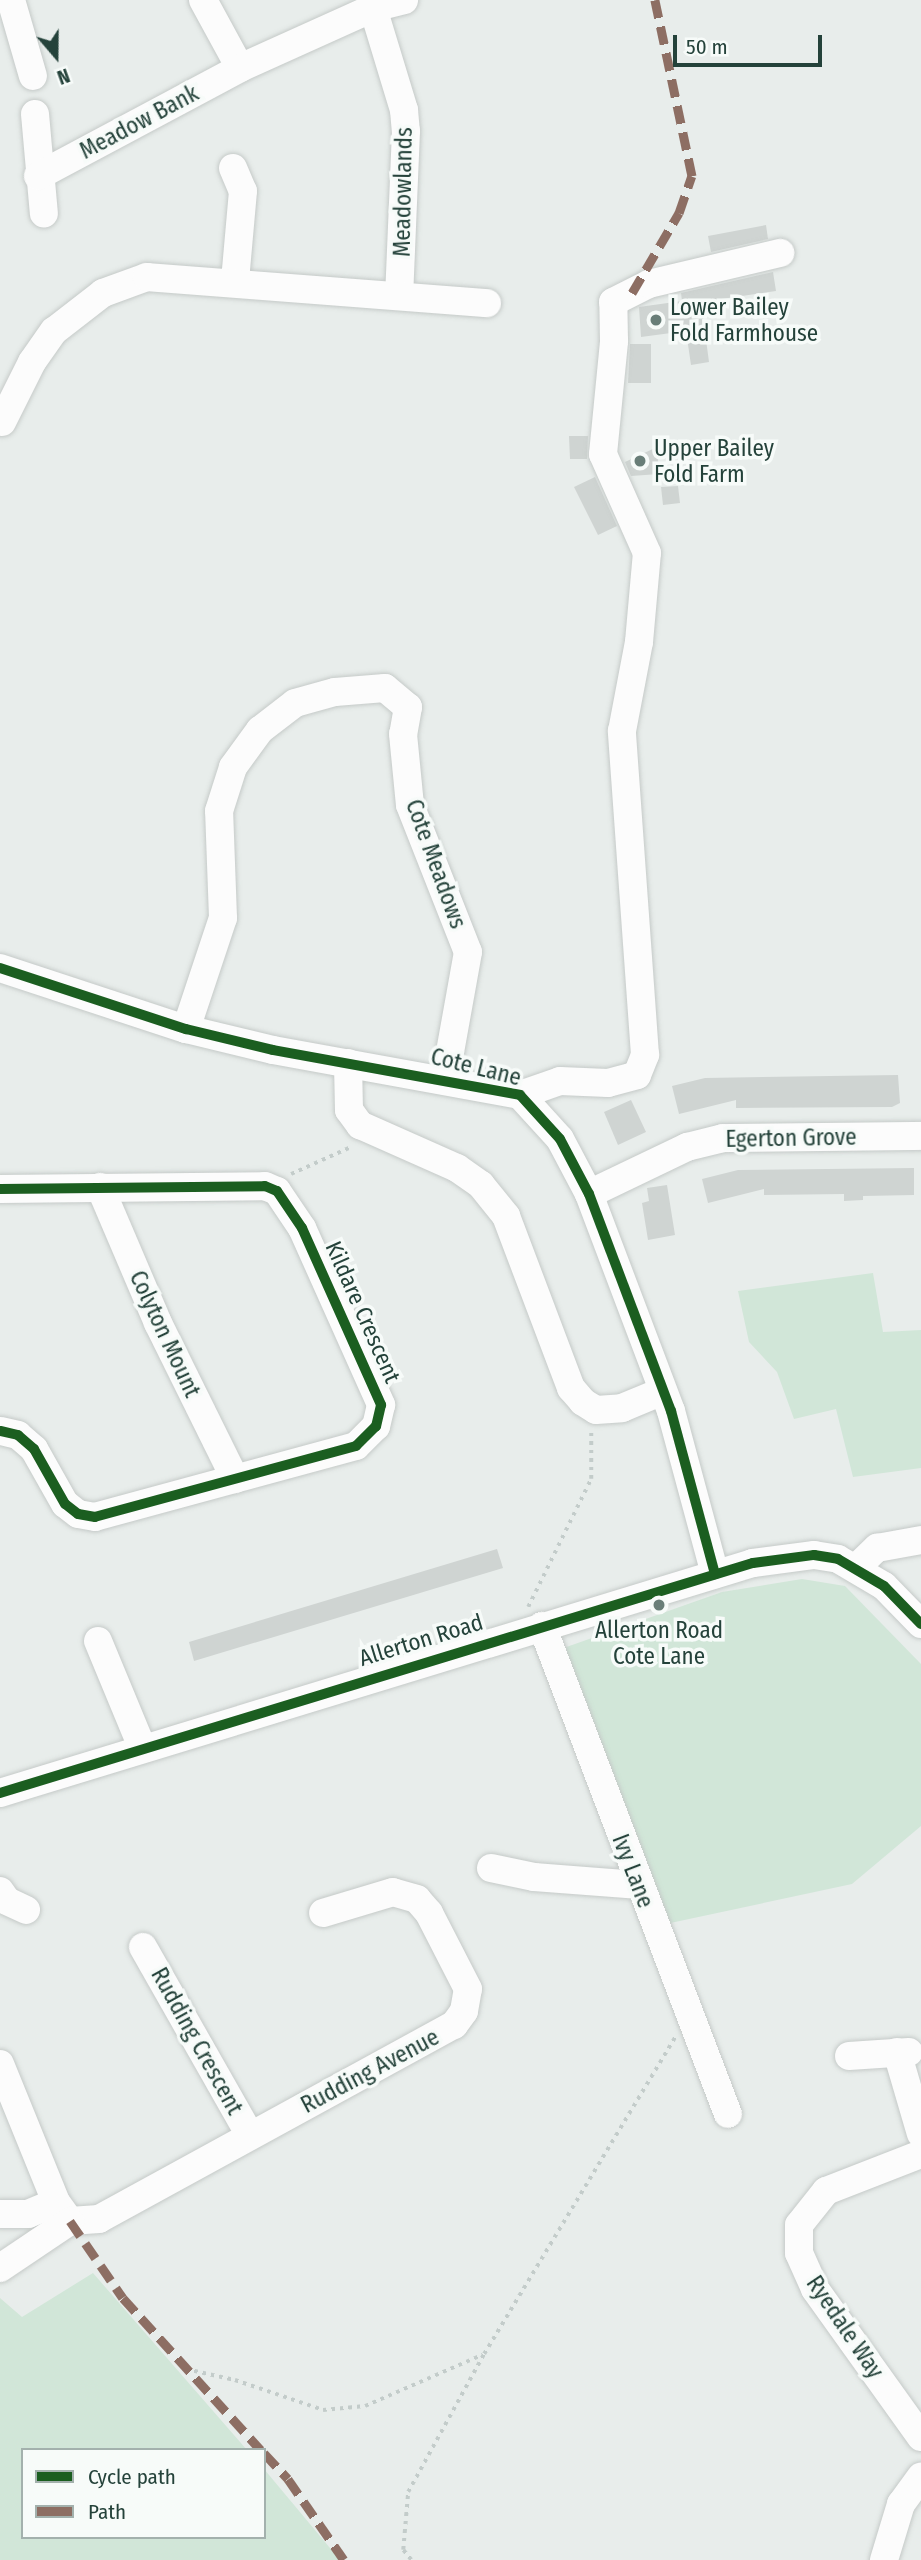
<!DOCTYPE html>
<html>
<head>
<meta charset="utf-8">
<style>
	body { margin:0 }
	#map { position:relative; width:921px; height:2560px; overflow:hidden; background:#e8edeb; font-family:"Fira Sans Condensed",sans-serif }
	div>[style] { position:absolute }
	[style*='--x'] { left:calc(var(--x)*1px); top:calc(var(--y)*1px); width:calc(var(--w)*1px); rotate:calc(var(--a)*1deg) }
	.green>* { inset:0; background:#d1e6d8 }
	.building>* { inset:0; background:#cfd4d2 }
	.path>* { height:3.5px; margin-top:-1.75px; transform-origin:0; background:repeating-linear-gradient(90deg,#c3ccca 0 3.5px,transparent 0 8.5px) }
	.roads { filter:drop-shadow(0 0 2px #c5cac8) drop-shadow(0 0 2px #c5cac8) }
	.minor>* { height:28px; margin:-14px; padding:0 14px; transform-origin:14px; border-radius:14px; background:#fcfcfc }
	.quiet>* { height:9px; margin-top:-4.5px; transform-origin:0; background:repeating-linear-gradient(90deg,#8d6e63 0 18px,transparent 0 27px) }
	.cycleway>* { height:10px; margin:-5px; padding:0 5px; transform-origin:5px; border-radius:5px; background:#1b5e20 }
	.dots>* { width:19px; height:19px; translate:-50% -50%; box-sizing:border-box; border:4px solid #f7fbf9; border-radius:50% }
	span { translate:-50% -50%; white-space:nowrap; text-align:center; line-height:1.15; -webkit-text-stroke:7px #f7fbf9; paint-order:stroke }
	.street-label { font-size:23px; color:#24423a }
	.poi-label { font-size:23px; color:#24423a }
	.left { translate:0 -50%; text-align:left }
	.legend { position:absolute; left:21px; top:2448px; width:245px; height:91px; box-sizing:border-box; background:#f7fbf9; border:2px solid #a3b1ad; margin:0; padding:9px 12px; list-style:none; font-size:21px; color:#24423a }
	.legend li { display:flex; align-items:center; gap:14px; height:35px }
	.legend b { width:35px; border:2px solid #a3b1ad }
	.north { position:absolute; left:21px; top:21px; width:70px; height:70px; -webkit-text-stroke:5px #f7fbf9; paint-order:stroke; rotate:160deg; font-size:19px; font-weight:700; line-height:28px; text-align:center; color:#24423a }
	.north::after { content:''; display:block; margin:auto; width:24px; height:32px; background:#24423a; clip-path:polygon(50% 0,100% 100%,50% 72%,0 100%) }
	.scale { position:absolute; left:673px; top:35px; width:149px; height:32px; box-sizing:border-box; border:4px solid #24423a; border-top:0; padding-left:9px; font-size:21px; line-height:24px; white-space:nowrap; color:#24423a; -webkit-text-stroke:5px #f7fbf9; paint-order:stroke }
</style>
</head>
<body>
<div id="map">
	<div class="green">
		<div style="clip-path:polygon(873px 1273px,883px 1332px,921px 1330px,921px 1468px,853px 1477px,836px 1409px,794px 1419px,777px 1372px,749px 1342px,738px 1291px)"></div>
		<div style="clip-path:polygon(802px 1579px,845px 1586px,921px 1664px,921px 1826px,852px 1884px,661px 1925px,558px 1650px,722px 1592px)"></div>
		<div style="clip-path:polygon(93px 2273px,247px 2450px,23px 2450px,23px 2537px,264px 2537px,264px 2469px,340px 2560px,0 2560px,0 2298px,22px 2317px)"></div>
	</div>
	<div class="building">
		<div style="clip-path:polygon(766px 225px,768px 239px,711px 252px,708px 236px)"></div>
		<div style="clip-path:polygon(773px 272px,776px 291px,701px 302px,709px 362px,691px 365px,686px 331px,641px 337px,639px 307px,682px 301px,681px 293px)"></div>
		<div style="clip-path:polygon(630px 344px,651px 344px,651px 383px,628px 383px)"></div>
		<div style="clip-path:polygon(569px 436px,588px 436px,587px 459px,570px 459px)"></div>
		<div style="clip-path:polygon(657px 447px,659px 474px,631px 476px,625px 462px)"></div>
		<div style="clip-path:polygon(595px 477px,617px 526px,598px 535px,574px 487px)"></div>
		<div style="clip-path:polygon(678px 486px,680px 503px,663px 505px,661px 487px)"></div>
		<div style="clip-path:polygon(898px 1075px,900px 1103px,892px 1107px,736px 1108px,736px 1100px,679px 1114px,672px 1086px,705px 1078px)"></div>
		<div style="clip-path:polygon(631px 1100px,646px 1132px,618px 1145px,604px 1112px)"></div>
		<div style="clip-path:polygon(914px 1168px,914px 1195px,863px 1196px,863px 1200px,844px 1201px,844px 1194px,764px 1195px,764px 1189px,708px 1203px,702px 1179px,738px 1170px)"></div>
		<div style="clip-path:polygon(667px 1185px,675px 1235px,648px 1240px,642px 1203px,649px 1201px,647px 1188px)"></div>
		<div style="clip-path:polygon(497px 1549px,503px 1568px,194px 1661px,189px 1642px)"></div>
	</div>
	<div class="path">
		<div style="--x:291;--y:1174;--w:66;--a:-24.2"></div>
		<div style="--x:528;--y:1607;--w:143;--a:-63.8"></div>
		<div style="--x:591;--y:1479;--w:49;--a:-90"></div>
		<div style="--x:186;--y:2369;--w:50;--a:12.7"></div>
		<div style="--x:235;--y:2380;--w:93;--a:18.8"></div>
		<div style="--x:323;--y:2410;--w:42;--a:-5.4"></div>
		<div style="--x:365;--y:2406;--w:128;--a:-23.6"></div>
		<div style="--x:411;--y:2560;--w:13;--a:-129"></div>
		<div style="--x:403;--y:2550;--w:58;--a:-85.1"></div>
		<div style="--x:408;--y:2492;--w:158;--a:-61.2"></div>
		<div style="--x:484;--y:2354;--w:370;--a:-58.9"></div>
	</div>
	<div class="roads">
		<div class="minor">
			<div style="--x:11;--y:0;--w:79;--a:73.9"></div>
			<div style="--x:203;--y:0;--w:77;--a:61.4"></div>
			<div style="--x:373;--y:8;--w:107;--a:73.1"></div>
			<div style="--x:404;--y:110;--w:21;--a:85"></div>
			<div style="--x:406;--y:131;--w:165;--a:92.4"></div>
			<div style="--x:35;--y:114;--w:100;--a:84.9"></div>
			<div style="--x:233;--y:168;--w:25;--a:67"></div>
			<div style="--x:243;--y:191;--w:90;--a:95.1"></div>
			<div style="--x:38;--y:176;--w:229;--a:-28.1"></div>
			<div style="--x:240;--y:68;--w:146;--a:-24.3"></div>
			<div style="--x:373;--y:8;--w:32;--a:-14"></div>
			<div style="--x:2;--y:422;--w:67;--a:-63.4"></div>
			<div style="--x:32;--y:362;--w:38;--a:-55"></div>
			<div style="--x:54;--y:331;--w:62;--a:-37.8"></div>
			<div style="--x:103;--y:293;--w:47;--a:-20"></div>
			<div style="--x:147;--y:277;--w:341;--a:4.4"></div>
			<div style="--x:0;--y:968;--w:196;--a:18.2"></div>
			<div style="--x:186;--y:1029;--w:89;--a:13.6"></div>
			<div style="--x:273;--y:1050;--w:251;--a:10.3"></div>
			<div style="--x:520;--y:1095;--w:59;--a:47.7"></div>
			<div style="--x:560;--y:1139;--w:62;--a:62.2"></div>
			<div style="--x:589;--y:1194;--w:232;--a:69.3"></div>
			<div style="--x:671;--y:1411;--w:169;--a:74.9"></div>
			<div style="--x:186;--y:1029;--w:117;--a:-71.6"></div>
			<div style="--x:223;--y:918;--w:107;--a:-92.1"></div>
			<div style="--x:219;--y:811;--w:46;--a:-72.3"></div>
			<div style="--x:233;--y:767;--w:46;--a:-53.9"></div>
			<div style="--x:260;--y:730;--w:44;--a:-37.6"></div>
			<div style="--x:295;--y:703;--w:41;--a:-15.4"></div>
			<div style="--x:335;--y:692;--w:50;--a:-4.6"></div>
			<div style="--x:385;--y:688;--w:30;--a:40"></div>
			<div style="--x:408;--y:707;--w:27;--a:100"></div>
			<div style="--x:403;--y:734;--w:71;--a:84.4"></div>
			<div style="--x:410;--y:805;--w:158;--a:68.5"></div>
			<div style="--x:468;--y:952;--w:130;--a:100.2"></div>
			<div style="--x:348;--y:1063;--w:47;--a:88.8"></div>
			<div style="--x:349;--y:1110;--w:19;--a:54"></div>
			<div style="--x:360;--y:1125;--w:106;--a:23.9"></div>
			<div style="--x:457;--y:1168;--w:29;--a:35"></div>
			<div style="--x:481;--y:1185;--w:40;--a:51"></div>
			<div style="--x:506;--y:1216;--w:184;--a:69.3"></div>
			<div style="--x:571;--y:1388;--w:18;--a:49"></div>
			<div style="--x:583;--y:1402;--w:15;--a:32"></div>
			<div style="--x:596;--y:1410;--w:26;--a:-4"></div>
			<div style="--x:622;--y:1408;--w:44;--a:-22.5"></div>
			<div style="--x:520;--y:1095;--w:42;--a:-19.3"></div>
			<div style="--x:560;--y:1081;--w:48;--a:2.4"></div>
			<div style="--x:608;--y:1083;--w:30;--a:-15"></div>
			<div style="--x:637;--y:1075;--w:22;--a:-68"></div>
			<div style="--x:645;--y:1055;--w:325;--a:-94.1"></div>
			<div style="--x:622;--y:731;--w:91;--a:-79.2"></div>
			<div style="--x:639;--y:642;--w:89;--a:-84.9"></div>
			<div style="--x:647;--y:553;--w:108;--a:-114"></div>
			<div style="--x:603;--y:454;--w:114;--a:-84.4"></div>
			<div style="--x:614;--y:341;--w:39;--a:-91"></div>
			<div style="--x:613;--y:302;--w:40;--a:-26.6"></div>
			<div style="--x:649;--y:284;--w:135;--a:-13.3"></div>
			<div style="--x:100;--y:1187;--w:148;--a:66.9"></div>
			<div style="--x:158;--y:1323;--w:174;--a:63.7"></div>
			<div style="--x:0;--y:1189;--w:265;--a:-0.6"></div>
			<div style="--x:265;--y:1186;--w:13;--a:23"></div>
			<div style="--x:277;--y:1191;--w:45;--a:56"></div>
			<div style="--x:302;--y:1228;--w:194;--a:65.9"></div>
			<div style="--x:381;--y:1405;--w:22;--a:103"></div>
			<div style="--x:376;--y:1426;--w:28;--a:135"></div>
			<div style="--x:356;--y:1446;--w:270;--a:164.8"></div>
			<div style="--x:95;--y:1517;--w:17;--a:-170"></div>
			<div style="--x:78;--y:1514;--w:16;--a:-142"></div>
			<div style="--x:65;--y:1504;--w:63;--a:-119.4"></div>
			<div style="--x:34;--y:1449;--w:21;--a:-139"></div>
			<div style="--x:18;--y:1435;--w:18;--a:-167"></div>
			<div style="--x:589;--y:1194;--w:109;--a:-25.6"></div>
			<div style="--x:687;--y:1147;--w:37;--a:-14"></div>
			<div style="--x:723;--y:1138;--w:198;--a:-0.6"></div>
			<div style="--x:857;--y:1567;--w:28;--a:-44"></div>
			<div style="--x:877;--y:1548;--w:45;--a:-10.3"></div>
			<div style="--x:542;--y:1626;--w:522;--a:69.14"></div>
			<div style="--x:98;--y:1641;--w:115;--a:67.5"></div>
			<div style="--x:0;--y:1793;--w:787;--a:-16.99"></div>
			<div style="--x:753;--y:1563;--w:62;--a:-7.5"></div>
			<div style="--x:814;--y:1555;--w:24;--a:9"></div>
			<div style="--x:838;--y:1559;--w:53;--a:30.4"></div>
			<div style="--x:884;--y:1586;--w:53;--a:45.8"></div>
			<div style="--x:491;--y:1868;--w:44;--a:11.8"></div>
			<div style="--x:534;--y:1877;--w:103;--a:4.4"></div>
			<div style="--x:0;--y:1891;--w:12;--a:55"></div>
			<div style="--x:7;--y:1901;--w:21;--a:25"></div>
			<div style="--x:143;--y:1947;--w:216;--a:60.4"></div>
			<div style="--x:897;--y:2052;--w:85;--a:73.7"></div>
			<div style="--x:849;--y:2056;--w:60;--a:-3.8"></div>
			<div style="--x:0;--y:2064;--w:149;--a:67.9"></div>
			<div style="--x:56;--y:2202;--w:24;--a:54"></div>
			<div style="--x:921;--y:2154;--w:102;--a:158.7"></div>
			<div style="--x:826;--y:2191;--w:43;--a:128.5"></div>
			<div style="--x:799;--y:2225;--w:28;--a:90"></div>
			<div style="--x:799;--y:2253;--w:39;--a:66"></div>
			<div style="--x:815;--y:2289;--w:182;--a:54.4"></div>
			<div style="--x:0;--y:2214;--w:28;--a:0"></div>
			<div style="--x:28;--y:2214;--w:30;--a:-23"></div>
			<div style="--x:70;--y:2221;--w:29;--a:-4"></div>
			<div style="--x:99;--y:2219;--w:405;--a:-28.7"></div>
			<div style="--x:454;--y:2025;--w:17;--a:-54"></div>
			<div style="--x:464;--y:2011;--w:22;--a:-80"></div>
			<div style="--x:468;--y:1989;--w:85;--a:-117.2"></div>
			<div style="--x:429;--y:1913;--w:18;--a:-131"></div>
			<div style="--x:417;--y:1899;--w:25;--a:-164"></div>
			<div style="--x:393;--y:1892;--w:73;--a:163.3"></div>
			<div style="--x:0;--y:2268;--w:84;--a:-33.9"></div>
			<div style="--x:884;--y:2560;--w:59;--a:-73.1"></div>
			<div style="--x:901;--y:2504;--w:34;--a:-54"></div>
		</div>
	</div>
	<div class="quiet">
		<div style="--x:632;--y:293;--w:93;--a:-59.6"></div>
		<div style="--x:679;--y:213;--w:39;--a:-71"></div>
		<div style="--x:692;--y:176;--w:180;--a:-101.9"></div>
		<div style="--x:70;--y:2221;--w:93;--a:55.5"></div>
		<div style="--x:123;--y:2298;--w:205;--a:47.8"></div>
		<div style="--x:264;--y:2453;--w:35;--a:47"></div>
		<div style="--x:288;--y:2479;--w:98;--a:55.3"></div>
	</div>
	<div class="cycleway">
		<div style="--x:0;--y:968;--w:196;--a:18.2"></div>
		<div style="--x:186;--y:1029;--w:89;--a:13.6"></div>
		<div style="--x:273;--y:1050;--w:251;--a:10.3"></div>
		<div style="--x:520;--y:1095;--w:59;--a:47.7"></div>
		<div style="--x:560;--y:1139;--w:62;--a:62.2"></div>
		<div style="--x:589;--y:1194;--w:232;--a:69.3"></div>
		<div style="--x:671;--y:1411;--w:169;--a:74.9"></div>
		<div style="--x:0;--y:1189;--w:265;--a:-0.6"></div>
		<div style="--x:265;--y:1186;--w:13;--a:23"></div>
		<div style="--x:277;--y:1191;--w:45;--a:56"></div>
		<div style="--x:302;--y:1228;--w:194;--a:65.9"></div>
		<div style="--x:381;--y:1405;--w:22;--a:103"></div>
		<div style="--x:376;--y:1426;--w:28;--a:135"></div>
		<div style="--x:356;--y:1446;--w:270;--a:164.8"></div>
		<div style="--x:95;--y:1517;--w:17;--a:-170"></div>
		<div style="--x:78;--y:1514;--w:16;--a:-142"></div>
		<div style="--x:65;--y:1504;--w:63;--a:-119.4"></div>
		<div style="--x:34;--y:1449;--w:21;--a:-139"></div>
		<div style="--x:18;--y:1435;--w:18;--a:-167"></div>
		<div style="--x:0;--y:1793;--w:787;--a:-16.99"></div>
		<div style="--x:753;--y:1563;--w:62;--a:-7.5"></div>
		<div style="--x:814;--y:1555;--w:24;--a:9"></div>
		<div style="--x:838;--y:1559;--w:53;--a:30.4"></div>
		<div style="--x:884;--y:1586;--w:53;--a:45.8"></div>
	</div>
	<div class="dots">
		<div style="left:656px;top:320px;background:#697e78"></div>
		<div style="left:640px;top:461px;background:#697e78"></div>
		<div style="left:659px;top:1605px;background:#697e78"></div>
	</div>
	<div class="street-label">
		<span style="left:139px;top:122px;rotate:-28deg">Meadow Bank</span>
		<span style="left:403px;top:192px;rotate:-89deg">Meadowlands</span>
		<span style="left:436px;top:864px;rotate:70deg">Cote Meadows</span>
		<span style="left:476px;top:1067px;rotate:14deg">Cote Lane</span>
		<span style="left:791px;top:1138px;rotate:-1deg">Egerton Grove</span>
		<span style="left:363px;top:1312px;rotate:66deg">Kildare Crescent</span>
		<span style="left:165px;top:1334px;rotate:65deg">Colyton Mount</span>
		<span style="left:421px;top:1640px;rotate:-17deg">Allerton Road</span>
		<span style="left:633px;top:1871px;rotate:69deg">Ivy Lane</span>
		<span style="left:197px;top:2041px;rotate:61deg">Rudding Crescent</span>
		<span style="left:370px;top:2071px;rotate:-28deg">Rudding Avenue</span>
		<span style="left:845px;top:2327px;rotate:56deg">Ryedale Way</span>
	</div>
	<div class="poi-label">
		<span class="left" style="left:670px;top:320px">Lower Bailey<br>Fold Farmhouse</span>
		<span class="left" style="left:654px;top:461px">Upper Bailey<br>Fold Farm</span>
		<span style="left:659px;top:1643px">Allerton Road<br>Cote Lane</span>
	</div>
	<ul class="legend">
	<li><b style="height:9px;background:#1b5e20"></b>Cycle path</li>
	<li><b style="height:9px;background:#8d6e63"></b>Path</li>
	</ul>
	<div class="north">N</div>
	<div class="scale">50 m</div>
</div>
</body>
</html>
